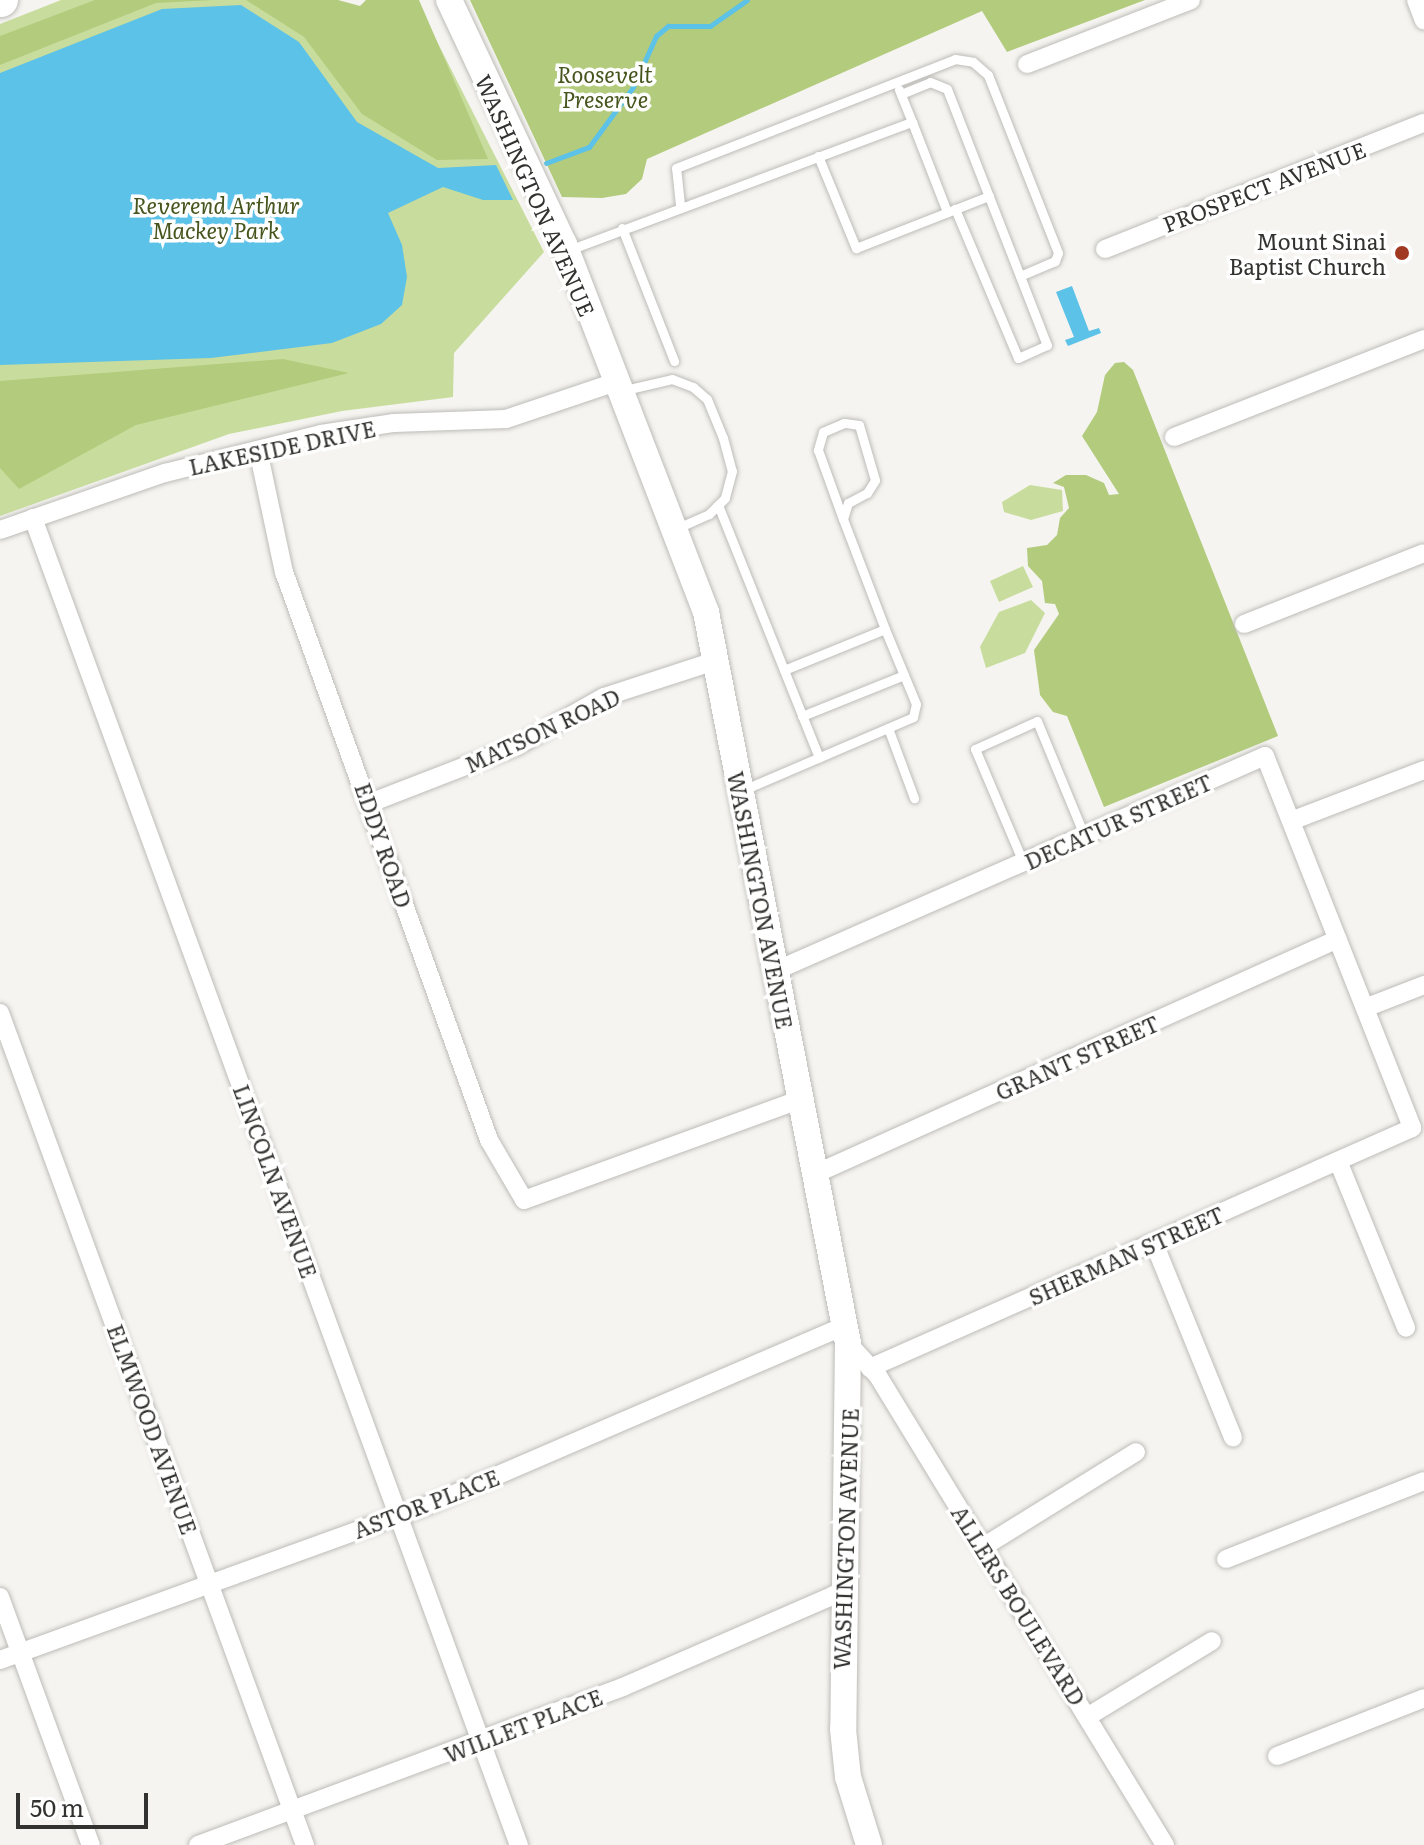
<!DOCTYPE html>
<html>
<head>
<meta charset="utf-8">
<style>
	body { margin:0 }
	#map { position:relative; width:1424px; height:1845px; overflow:hidden; background:#f5f4f0; font-family:Literata,serif }
	div>[style] { position:absolute }
	[style*='--x'] { left:calc(var(--x)*1px); top:calc(var(--y)*1px); width:calc(var(--w)*1px); rotate:calc(var(--a)*1deg) }
	.green>* { inset:0; background:#c8dd9d }
	.forest>* { inset:0; background:#b2cb7c }
	.water>* { inset:0; background:#5dc2e7 }
	.stream>* { height:5px; margin:-2.5px; padding:0 2.5px; transform-origin:2.5px; border-radius:2.5px; background:#5dc2e7 }
	.roads { filter:drop-shadow(0 0 2px #bdbcb8) drop-shadow(0 0 2px #bdbcb8) }
	.lane>* { height:9px; margin:-4.5px; padding:0 4.5px; transform-origin:4.5px; border-radius:4.5px; background:#fff }
	.street>* { height:18px; margin:-9px; padding:0 9px; transform-origin:9px; border-radius:9px; background:#fff }
	.secondary>* { height:26px; margin:-13px; padding:0 13px; transform-origin:13px; border-radius:13px; background:#fff }
	.highway>* { height:34px; margin:-17px; padding:0 17px; transform-origin:17px; border-radius:17px; background:#fff }
	.dots>* { width:22px; height:22px; translate:-50% -50%; box-sizing:border-box; border:4px solid #fff; border-radius:50% }
	span { translate:-50% -50%; white-space:nowrap; text-align:center; line-height:1.15; -webkit-text-stroke:7px #fff; paint-order:stroke }
	.park-label { font-size:22px; color:#46551d; font-style:italic }
	.street-label { font-size:22px; color:#323230 }
	.poi-label { font-size:22px; color:#323230 }
	.right { translate:-100% -50%; text-align:right }
	.scale { position:absolute; left:16px; top:1793px; width:132px; height:36px; box-sizing:border-box; border:4px solid #323230; border-top:0; padding-left:10px; font-size:24px; line-height:28px; white-space:nowrap; color:#323230; -webkit-text-stroke:6px #fff; paint-order:stroke }
</style>
</head>
<body>
<div id="map">
	<div class="green">
		<div style="clip-path:polygon(61px 0,318px 0,425px 18px,544px 252px,454px 353px,453px 397px,342px 411px,229px 434px,0 516px,0 24px)"></div>
		<div style="clip-path:polygon(1030px 485px,1062px 490px,1063px 511px,1031px 520px,1004px 512px,1002px 502px)"></div>
		<div style="clip-path:polygon(1023px 566px,1033px 587px,999px 602px,990px 581px)"></div>
		<div style="clip-path:polygon(1031px 600px,1045px 613px,1025px 653px,986px 668px,980px 647px,999px 612px)"></div>
	</div>
	<div class="forest">
		<div style="clip-path:polygon(95px 0,214px 0,156px 3px,0 65px,0 36px)"></div>
		<div style="clip-path:polygon(246px 0,338px 0,360px 6px,366px 0,419px 0,488px 159px,437px 160px,362px 114px,304px 37px)"></div>
		<div style="clip-path:polygon(470px 0,1145px 0,1007px 52px,982px 11px,647px 159px,642px 179px,626px 194px,602px 198px,562px 197px)"></div>
		<div style="clip-path:polygon(283px 359px,349px 373px,136px 425px,19px 489px,0 468px,0 381px)"></div>
		<div style="clip-path:polygon(1124px 362px,1133px 370px,1278px 736px,1104px 807px,1067px 716px,1053px 712px,1040px 695px,1034px 650px,1059px 614px,1055px 604px,1045px 603px,1042px 581px,1028px 566px,1027px 548px,1047px 545px,1057px 535px,1060px 518px,1069px 508px,1064px 487px,1053px 483px,1066px 475px,1086px 475px,1104px 483px,1109px 495px,1119px 494px,1082px 436px,1097px 412px,1105px 375px,1115px 363px)"></div>
	</div>
	<div class="water">
		<div style="clip-path:polygon(241px 5px,299px 42px,357px 122px,438px 168px,496px 165px,513px 200px,483px 200px,443px 187px,388px 213px,402px 245px,407px 277px,402px 305px,381px 324px,332px 343px,211px 358px,0 365px,0 73px,162px 9px)"></div>
		<div style="clip-path:polygon(1072px 286px,1089px 331px,1099px 328px,1101px 333px,1068px 346px,1065px 340px,1074px 337px,1056px 292px)"></div>
	</div>
	<div class="stream">
		<div style="--x:546;--y:163;--w:46;--a:-20.4"></div>
		<div style="--x:589;--y:147;--w:74;--a:-53.7"></div>
		<div style="--x:633;--y:87;--w:56;--a:-65.7"></div>
		<div style="--x:656;--y:36;--w:16;--a:-40"></div>
		<div style="--x:668;--y:26;--w:42;--a:0"></div>
		<div style="--x:710;--y:26;--w:45;--a:-35.1"></div>
	</div>
	<div class="roads">
		<div class="lane">
			<div style="--x:901;--y:94;--w:31;--a:-22"></div>
			<div style="--x:930;--y:82;--w:18;--a:22"></div>
			<div style="--x:947;--y:89;--w:275;--a:68.7"></div>
			<div style="--x:1047;--y:345;--w:32;--a:156"></div>
			<div style="--x:1018;--y:358;--w:162;--a:-112.9"></div>
			<div style="--x:912;--y:122;--w:97;--a:68.7"></div>
			<div style="--x:818;--y:156;--w:100;--a:67.6"></div>
			<div style="--x:856;--y:248;--w:143;--a:-21.4"></div>
			<div style="--x:680;--y:205;--w:37;--a:-96"></div>
			<div style="--x:676;--y:168;--w:300;--a:-21.3"></div>
			<div style="--x:955;--y:59;--w:18;--a:9"></div>
			<div style="--x:973;--y:62;--w:20;--a:41"></div>
			<div style="--x:988;--y:75;--w:191;--a:68.5"></div>
			<div style="--x:1058;--y:253;--w:9;--a:111"></div>
			<div style="--x:1055;--y:261;--w:38;--a:157"></div>
			<div style="--x:622;--y:228;--w:143;--a:68.6"></div>
			<div style="--x:569;--y:250;--w:366;--a:-20.5"></div>
			<div style="--x:912;--y:122;--w:35;--a:-112"></div>
			<div style="--x:625;--y:390;--w:48;--a:-13.2"></div>
			<div style="--x:672;--y:379;--w:22;--a:21"></div>
			<div style="--x:693;--y:387;--w:18;--a:41"></div>
			<div style="--x:707;--y:399;--w:42;--a:67.7"></div>
			<div style="--x:723;--y:438;--w:34;--a:75"></div>
			<div style="--x:732;--y:471;--w:28;--a:105"></div>
			<div style="--x:725;--y:498;--w:23;--a:135"></div>
			<div style="--x:709;--y:514;--w:36;--a:156"></div>
			<div style="--x:718;--y:505;--w:272;--a:68.2"></div>
			<div style="--x:843;--y:519;--w:17;--a:-73"></div>
			<div style="--x:848;--y:503;--w:21;--a:-28"></div>
			<div style="--x:867;--y:493;--w:15;--a:-58"></div>
			<div style="--x:875;--y:480;--w:57;--a:-106.2"></div>
			<div style="--x:859;--y:425;--w:15;--a:-172"></div>
			<div style="--x:844;--y:423;--w:23;--a:157"></div>
			<div style="--x:823;--y:432;--w:19;--a:106"></div>
			<div style="--x:818;--y:450;--w:73;--a:70.1"></div>
			<div style="--x:843;--y:519;--w:118;--a:69.1"></div>
			<div style="--x:802;--y:716;--w:110;--a:-21.9"></div>
			<div style="--x:888;--y:728;--w:75;--a:69.6"></div>
			<div style="--x:743;--y:790;--w:185;--a:-23.2"></div>
			<div style="--x:913;--y:717;--w:13;--a:-77"></div>
			<div style="--x:916;--y:704;--w:81;--a:-112.5"></div>
			<div style="--x:885;--y:629;--w:109;--a:157.9"></div>
			<div style="--x:1023;--y:862;--w:123;--a:-113"></div>
			<div style="--x:975;--y:749;--w:68;--a:-24.3"></div>
			<div style="--x:1037;--y:721;--w:123;--a:67.6"></div>
		</div>
		<div class="street">
			<div style="--x:1416;--y:0;--w:22;--a:69"></div>
			<div style="--x:1027;--y:64;--w:176;--a:-21.3"></div>
			<div style="--x:1105;--y:249;--w:343;--a:-21.6"></div>
			<div style="--x:1174;--y:437;--w:269;--a:-21.4"></div>
			<div style="--x:258;--y:450;--w:125;--a:78"></div>
			<div style="--x:284;--y:572;--w:604;--a:70.15"></div>
			<div style="--x:489;--y:1140;--w:69;--a:59.7"></div>
			<div style="--x:524;--y:1200;--w:293;--a:-20"></div>
			<div style="--x:33;--y:518;--w:1413;--a:69.89"></div>
			<div style="--x:0;--y:530;--w:175;--a:-19.1"></div>
			<div style="--x:165;--y:473;--w:161;--a:-14"></div>
			<div style="--x:321;--y:434;--w:74;--a:-8.6"></div>
			<div style="--x:394;--y:423;--w:112;--a:-2"></div>
			<div style="--x:506;--y:419;--w:116;--a:-18.6"></div>
			<div style="--x:1244;--y:624;--w:193;--a:-21.5"></div>
			<div style="--x:370;--y:803;--w:158;--a:-21.2"></div>
			<div style="--x:517;--y:746;--w:100;--a:-29.4"></div>
			<div style="--x:604;--y:697;--w:117;--a:-18"></div>
			<div style="--x:1291;--y:821;--w:142;--a:-21"></div>
			<div style="--x:775;--y:971;--w:535;--a:-23.69"></div>
			<div style="--x:1265;--y:756;--w:400;--a:68.4"></div>
			<div style="--x:1412;--y:1128;--w:593;--a:156.12"></div>
			<div style="--x:1365;--y:1008;--w:63;--a:-21.3"></div>
			<div style="--x:0;--y:1013;--w:886;--a:69.87"></div>
			<div style="--x:1338;--y:1161;--w:180;--a:67.8"></div>
			<div style="--x:815;--y:1174;--w:573;--a:-24.2"></div>
			<div style="--x:1154;--y:1243;--w:210;--a:67.9"></div>
			<div style="--x:848;--y:1343;--w:45;--a:47.7"></div>
			<div style="--x:878;--y:1376;--w:550;--a:58.54"></div>
			<div style="--x:983;--y:1547;--w:180;--a:-31.8"></div>
			<div style="--x:1226;--y:1559;--w:213;--a:-21.5"></div>
			<div style="--x:0;--y:1597;--w:264;--a:69.9"></div>
			<div style="--x:0;--y:1660;--w:458;--a:-19.9"></div>
			<div style="--x:431;--y:1504;--w:451;--a:-23.3"></div>
			<div style="--x:1087;--y:1717;--w:146;--a:-31.3"></div>
			<div style="--x:1277;--y:1756;--w:158;--a:-21.5"></div>
			<div style="--x:198;--y:1845;--w:453;--a:-20.4"></div>
			<div style="--x:623;--y:1687;--w:239;--a:-23.5"></div>
		</div>
		<div class="secondary">
			<div style="--x:449;--y:0;--w:270;--a:64.8"></div>
			<div style="--x:564;--y:244;--w:394;--a:68.9"></div>
			<div style="--x:706;--y:612;--w:745;--a:79.01"></div>
			<div style="--x:848;--y:1343;--w:386;--a:90.7"></div>
			<div style="--x:843;--y:1729;--w:48;--a:84.1"></div>
			<div style="--x:848;--y:1777;--w:71;--a:72.8"></div>
		</div>
		<div class="highway">
			<div style="--x:0;--y:0;--w:1;--a:0"></div>
		</div>
	</div>
	<div class="dots">
		<div style="left:1402px;top:253px;background:#a13821"></div>
	</div>
	<div class="park-label">
		<span style="left:605px;top:86px">Roosevelt<br>Preserve</span>
		<span style="left:216px;top:217px">Reverend Arthur<br>Mackey Park</span>
	</div>
	<div class="street-label">
		<span style="left:1264px;top:186px;rotate:-21deg">PROSPECT AVENUE</span>
		<span style="left:536px;top:195px;rotate:66deg">WASHINGTON AVENUE</span>
		<span style="left:282px;top:447px;rotate:-12deg">LAKESIDE DRIVE</span>
		<span style="left:542px;top:730px;rotate:-25deg">MATSON ROAD</span>
		<span style="left:1118px;top:821px;rotate:-24deg">DECATUR STREET</span>
		<span style="left:384px;top:845px;rotate:71deg">EDDY ROAD</span>
		<span style="left:761px;top:900px;rotate:79deg">WASHINGTON AVENUE</span>
		<span style="left:1077px;top:1057px;rotate:-24deg">GRANT STREET</span>
		<span style="left:276px;top:1181px;rotate:70deg">LINCOLN AVENUE</span>
		<span style="left:1126px;top:1255px;rotate:-24deg">SHERMAN STREET</span>
		<span style="left:153px;top:1429px;rotate:70deg">ELMWOOD AVENUE</span>
		<span style="left:426px;top:1503px;rotate:-21deg">ASTOR PLACE</span>
		<span style="left:845px;top:1539px;rotate:-88deg">WASHINGTON AVENUE</span>
		<span style="left:1019px;top:1605px;rotate:58deg">ALLERS BOULEVARD</span>
		<span style="left:523px;top:1725px;rotate:-21deg">WILLET PLACE</span>
	</div>
	<div class="poi-label">
		<span class="right" style="left:1386px;top:253px">Mount Sinai<br>Baptist Church</span>
	</div>
	<div class="scale">50 m</div>
</div>
</body>
</html>
